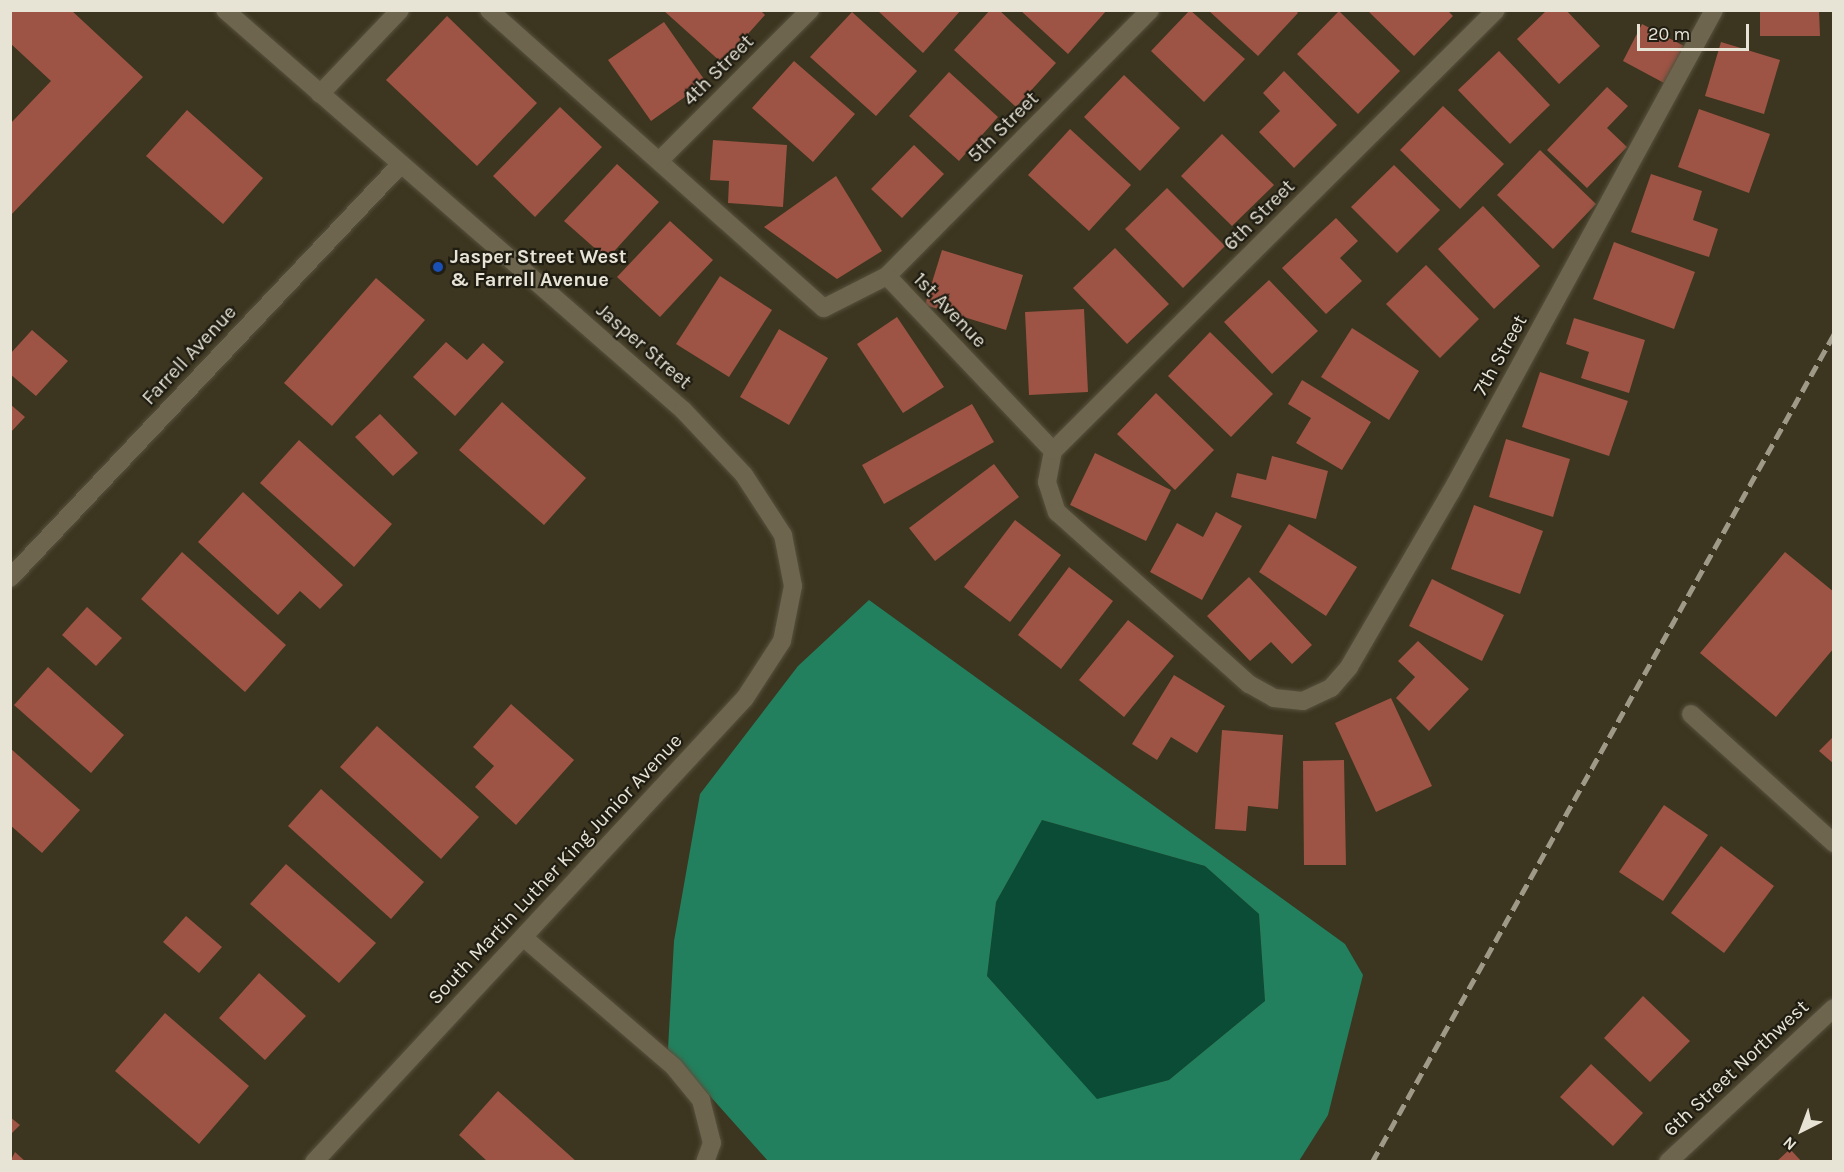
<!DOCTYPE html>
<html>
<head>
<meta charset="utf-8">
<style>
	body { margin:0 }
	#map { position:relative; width:1844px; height:1172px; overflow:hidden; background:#3c351f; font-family:Karla,sans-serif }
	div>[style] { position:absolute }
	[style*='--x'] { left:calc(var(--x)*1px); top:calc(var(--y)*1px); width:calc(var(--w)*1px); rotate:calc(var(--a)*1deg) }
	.green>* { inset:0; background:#0a4c36 }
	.forest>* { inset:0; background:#22805e }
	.building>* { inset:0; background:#9d5444 }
	.roads { filter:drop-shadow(0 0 2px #56503d) drop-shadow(0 0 2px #56503d) }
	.minor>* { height:18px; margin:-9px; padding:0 9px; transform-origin:9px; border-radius:9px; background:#6d654d }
	.rail>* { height:4.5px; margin-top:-2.25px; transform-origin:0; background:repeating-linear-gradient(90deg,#9f9988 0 12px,transparent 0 18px) }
	.dots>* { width:16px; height:16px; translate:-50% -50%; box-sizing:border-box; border:3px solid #201d13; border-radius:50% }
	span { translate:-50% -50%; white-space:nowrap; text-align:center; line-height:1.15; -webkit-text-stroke:4.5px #201d13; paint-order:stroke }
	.street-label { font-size:20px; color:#e7e3d5 }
	.poi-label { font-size:20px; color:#e7e3d5; font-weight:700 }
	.left { translate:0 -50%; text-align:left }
	.frame { position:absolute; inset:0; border:12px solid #e7e3d5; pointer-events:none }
	.north { position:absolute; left:1772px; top:1100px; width:60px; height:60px; -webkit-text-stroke:4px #201d13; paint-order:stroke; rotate:222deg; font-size:16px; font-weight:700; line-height:24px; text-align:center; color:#e7e3d5 }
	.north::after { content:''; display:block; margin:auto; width:21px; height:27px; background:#e7e3d5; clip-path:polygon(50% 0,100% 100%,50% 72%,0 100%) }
	.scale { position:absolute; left:1637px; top:24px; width:112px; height:27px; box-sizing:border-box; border:3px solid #e7e3d5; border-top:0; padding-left:8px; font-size:18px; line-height:21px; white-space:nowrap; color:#e7e3d5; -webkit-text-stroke:4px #201d13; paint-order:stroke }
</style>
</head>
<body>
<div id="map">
	<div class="green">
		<div style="clip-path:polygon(1042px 820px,1205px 866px,1259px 914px,1265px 1001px,1169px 1080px,1097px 1100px,987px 976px,996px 902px)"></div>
	</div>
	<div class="forest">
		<div style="clip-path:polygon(evenodd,869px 600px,1345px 944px,1363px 975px,1328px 1115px,1299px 1161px,768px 1161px,668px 1049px,674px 941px,700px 794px,798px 666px,869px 600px,1042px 820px,1205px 866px,1259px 914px,1265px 1001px,1169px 1080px,1097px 1099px,987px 976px,996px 902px,1042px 820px)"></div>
	</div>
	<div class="building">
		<div style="clip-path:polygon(10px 10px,71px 10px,143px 77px,10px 216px,10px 124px,51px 81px,10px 43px)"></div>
		<div style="clip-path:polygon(663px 10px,760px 10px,765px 15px,722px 63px)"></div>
		<div style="clip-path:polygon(877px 10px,961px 10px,923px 53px)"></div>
		<div style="clip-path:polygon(990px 10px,999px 10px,1056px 63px,1016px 107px,954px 50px)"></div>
		<div style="clip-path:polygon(1020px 10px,1107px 10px,1068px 54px)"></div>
		<div style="clip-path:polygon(1190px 10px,1245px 59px,1204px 102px,1151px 51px)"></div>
		<div style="clip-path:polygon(1208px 10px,1295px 10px,1298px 13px,1258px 56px)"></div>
		<div style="clip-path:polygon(1367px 10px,1447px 10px,1453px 16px,1414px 56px)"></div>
		<div style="clip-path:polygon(1547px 10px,1566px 10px,1600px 46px,1559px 84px,1517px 39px)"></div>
		<div style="clip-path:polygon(1760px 10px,1819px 10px,1820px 36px,1760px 36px)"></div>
		<div style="clip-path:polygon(1339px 11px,1400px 71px,1358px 114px,1297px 54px)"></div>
		<div style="clip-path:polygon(852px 12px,917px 71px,876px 116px,810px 57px)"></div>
		<div style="clip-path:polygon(447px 16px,537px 103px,477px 166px,386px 80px)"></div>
		<div style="clip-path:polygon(664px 22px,706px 82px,651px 121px,608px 60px)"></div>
		<div style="clip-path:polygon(1642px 24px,1684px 46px,1664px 83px,1623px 61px)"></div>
		<div style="clip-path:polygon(1721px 42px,1780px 60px,1764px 114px,1705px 96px)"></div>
		<div style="clip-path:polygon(1499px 51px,1550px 105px,1510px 144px,1458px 90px)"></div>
		<div style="clip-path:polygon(794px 61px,855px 114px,813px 162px,752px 108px)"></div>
		<div style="clip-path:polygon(1284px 71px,1337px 125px,1294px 168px,1259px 132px,1280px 111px,1263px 93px)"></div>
		<div style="clip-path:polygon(949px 72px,998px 117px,959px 161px,909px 116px)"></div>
		<div style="clip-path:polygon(1124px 75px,1180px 128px,1140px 171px,1084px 117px)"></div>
		<div style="clip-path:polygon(1607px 87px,1628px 106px,1607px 128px,1627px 147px,1587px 188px,1547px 150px)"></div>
		<div style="clip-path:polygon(1443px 106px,1504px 164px,1460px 209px,1400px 150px)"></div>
		<div style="clip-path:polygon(560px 107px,602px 147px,535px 217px,493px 176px)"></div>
		<div style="clip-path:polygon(1699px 109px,1770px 134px,1749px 193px,1678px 167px)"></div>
		<div style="clip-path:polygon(187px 110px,263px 178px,223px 224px,146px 156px)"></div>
		<div style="clip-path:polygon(1070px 129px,1131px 185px,1089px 231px,1028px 175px)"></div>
		<div style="clip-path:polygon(1222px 134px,1274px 185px,1232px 226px,1181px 176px)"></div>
		<div style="clip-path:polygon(713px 140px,787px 145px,783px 207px,728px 203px,729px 181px,710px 180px)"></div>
		<div style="clip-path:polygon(914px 145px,944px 174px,902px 218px,871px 189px)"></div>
		<div style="clip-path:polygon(1540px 150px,1596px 204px,1553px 249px,1497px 195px)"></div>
		<div style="clip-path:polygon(617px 164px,659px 202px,607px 259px,564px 221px)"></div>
		<div style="clip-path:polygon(1394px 165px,1440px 210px,1397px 253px,1351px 207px)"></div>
		<div style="clip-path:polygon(1651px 174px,1702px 191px,1693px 220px,1718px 229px,1709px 257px,1631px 232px)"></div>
		<div style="clip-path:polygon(836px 176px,882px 251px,837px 279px,764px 227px)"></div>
		<div style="clip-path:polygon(1167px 188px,1225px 246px,1183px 288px,1125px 229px)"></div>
		<div style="clip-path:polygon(1483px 206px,1540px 266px,1494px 309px,1438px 249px)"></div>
		<div style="clip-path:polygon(1336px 218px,1358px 241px,1340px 258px,1362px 281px,1326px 314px,1282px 268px)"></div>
		<div style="clip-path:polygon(670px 221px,713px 260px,660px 317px,617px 277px)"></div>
		<div style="clip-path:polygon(1614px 242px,1695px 272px,1674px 329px,1593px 299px)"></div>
		<div style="clip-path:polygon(1115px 248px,1169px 304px,1127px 344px,1073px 288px)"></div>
		<div style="clip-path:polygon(942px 250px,1023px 275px,1006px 330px,925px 305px)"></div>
		<div style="clip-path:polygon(1426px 265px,1479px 319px,1440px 358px,1386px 304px)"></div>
		<div style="clip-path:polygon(720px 276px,772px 310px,729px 377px,676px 344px)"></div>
		<div style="clip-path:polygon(376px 278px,425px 320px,332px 426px,284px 383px)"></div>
		<div style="clip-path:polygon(1269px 280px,1318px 331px,1272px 374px,1224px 322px)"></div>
		<div style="clip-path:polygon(1084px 309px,1088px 392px,1029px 395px,1025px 312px)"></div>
		<div style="clip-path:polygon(897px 317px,944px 387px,903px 413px,857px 344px)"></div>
		<div style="clip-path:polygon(1574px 318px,1645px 340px,1629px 393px,1581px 378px,1589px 352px,1566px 344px)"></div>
		<div style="clip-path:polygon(1352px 328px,1419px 371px,1389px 420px,1321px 377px)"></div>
		<div style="clip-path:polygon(779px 329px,828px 358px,789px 425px,740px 397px)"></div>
		<div style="clip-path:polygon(32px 330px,68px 361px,36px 396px,10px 374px,10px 354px)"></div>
		<div style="clip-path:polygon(1210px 332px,1273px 394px,1231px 437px,1168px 376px)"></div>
		<div style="clip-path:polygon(446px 342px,467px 360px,483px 343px,504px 362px,455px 416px,413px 377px)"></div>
		<div style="clip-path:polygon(1540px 372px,1628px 401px,1609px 456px,1522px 427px)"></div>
		<div style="clip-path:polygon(1302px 380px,1371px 422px,1342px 470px,1296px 443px,1311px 418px,1288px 404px)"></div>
		<div style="clip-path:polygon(1156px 393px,1214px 450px,1175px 490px,1117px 434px)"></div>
		<div style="clip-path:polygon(502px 402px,586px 478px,544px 525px,459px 450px)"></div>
		<div style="clip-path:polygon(10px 404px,25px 417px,10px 433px)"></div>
		<div style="clip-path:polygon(972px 404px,994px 442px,884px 504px,862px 465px)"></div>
		<div style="clip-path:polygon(380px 414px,418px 453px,393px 476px,355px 437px)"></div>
		<div style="clip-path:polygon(1506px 439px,1570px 459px,1553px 517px,1489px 497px)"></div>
		<div style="clip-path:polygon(299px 440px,392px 524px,354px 567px,260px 483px)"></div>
		<div style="clip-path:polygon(1095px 453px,1171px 490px,1146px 541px,1070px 505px)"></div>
		<div style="clip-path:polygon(1272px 456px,1328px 471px,1316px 519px,1231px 497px,1237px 473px,1266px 480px)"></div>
		<div style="clip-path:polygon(994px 464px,1019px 497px,935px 561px,909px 528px)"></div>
		<div style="clip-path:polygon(243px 492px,343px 585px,320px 609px,300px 591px,278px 615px,198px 542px)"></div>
		<div style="clip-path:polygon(1474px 505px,1543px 531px,1520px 594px,1451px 569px)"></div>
		<div style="clip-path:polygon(1216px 512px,1242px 526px,1202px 600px,1150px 572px,1177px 523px,1203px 537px)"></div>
		<div style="clip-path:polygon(1015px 520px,1061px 555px,1010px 622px,964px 587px)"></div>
		<div style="clip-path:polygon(1289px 524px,1357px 567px,1326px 616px,1259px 572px)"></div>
		<div style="clip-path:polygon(182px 552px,286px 645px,245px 692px,141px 599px)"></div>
		<div style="clip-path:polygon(1785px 552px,1834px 592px,1834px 648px,1776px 717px,1700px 653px)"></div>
		<div style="clip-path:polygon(1069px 567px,1113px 601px,1061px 669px,1018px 635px)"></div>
		<div style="clip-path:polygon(1249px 577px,1312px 645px,1292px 664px,1271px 642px,1250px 661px,1207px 616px)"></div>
		<div style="clip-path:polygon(1432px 579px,1504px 615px,1482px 661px,1409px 626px)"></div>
		<div style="clip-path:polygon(87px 607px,122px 638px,96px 666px,62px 635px)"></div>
		<div style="clip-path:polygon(1128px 620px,1174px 656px,1124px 717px,1079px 680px)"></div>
		<div style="clip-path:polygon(1418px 641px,1469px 689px,1429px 731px,1396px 698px,1415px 677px,1398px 661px)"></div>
		<div style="clip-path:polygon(48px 667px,124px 735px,91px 773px,14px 705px)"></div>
		<div style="clip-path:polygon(1174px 675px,1225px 706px,1197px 753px,1171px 737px,1157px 760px,1132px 744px)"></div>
		<div style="clip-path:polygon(1391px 698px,1432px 786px,1376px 812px,1335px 723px)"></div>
		<div style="clip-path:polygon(511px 704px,574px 760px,516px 825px,475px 787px,494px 766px,473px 747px)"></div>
		<div style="clip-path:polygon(377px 726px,479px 817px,441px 859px,340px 767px)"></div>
		<div style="clip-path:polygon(1222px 730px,1283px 735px,1278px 809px,1248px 806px,1246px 831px,1215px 829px)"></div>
		<div style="clip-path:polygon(1834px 736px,1834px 764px,1819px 751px)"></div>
		<div style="clip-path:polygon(10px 748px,80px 810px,42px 853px,10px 825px)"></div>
		<div style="clip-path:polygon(1344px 760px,1346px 865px,1304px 865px,1303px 761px)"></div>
		<div style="clip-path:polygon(321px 789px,424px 882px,391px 919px,288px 826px)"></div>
		<div style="clip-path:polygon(1664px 805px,1708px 835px,1663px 901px,1619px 872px)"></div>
		<div style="clip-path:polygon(1721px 846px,1774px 886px,1724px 953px,1671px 913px)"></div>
		<div style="clip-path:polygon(286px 864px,376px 943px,339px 983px,250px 904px)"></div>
		<div style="clip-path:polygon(186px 916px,222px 947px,199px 973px,163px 942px)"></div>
		<div style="clip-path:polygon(259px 973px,306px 1016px,265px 1060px,219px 1018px)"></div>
		<div style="clip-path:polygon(1643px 996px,1690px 1041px,1650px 1082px,1604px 1038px)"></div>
		<div style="clip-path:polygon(165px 1013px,249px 1086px,199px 1144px,115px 1071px)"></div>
		<div style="clip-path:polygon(1591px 1064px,1643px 1113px,1613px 1146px,1560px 1097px)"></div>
		<div style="clip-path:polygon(498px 1091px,577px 1162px,488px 1162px,459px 1135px)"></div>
		<div style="clip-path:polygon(10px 1117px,20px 1125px,10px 1135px)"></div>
		<div style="clip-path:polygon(1790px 1149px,1802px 1162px,1776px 1162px)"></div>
		<div style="clip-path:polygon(15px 1152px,26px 1162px,10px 1162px)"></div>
	</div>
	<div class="roads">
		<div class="minor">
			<div style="--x:225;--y:10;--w:608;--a:41.13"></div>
			<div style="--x:683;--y:410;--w:89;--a:46.8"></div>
			<div style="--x:744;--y:475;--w:72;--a:57"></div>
			<div style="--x:783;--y:535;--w:52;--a:78.9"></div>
			<div style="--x:793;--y:586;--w:56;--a:101.3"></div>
			<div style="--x:782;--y:641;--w:68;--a:123"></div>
			<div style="--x:745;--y:698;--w:633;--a:132.89"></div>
			<div style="--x:489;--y:10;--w:448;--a:41.7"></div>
			<div style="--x:824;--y:308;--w:71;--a:-26.9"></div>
			<div style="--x:887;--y:276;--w:374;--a:-45.3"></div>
			<div style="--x:320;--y:94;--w:116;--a:-46.4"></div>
			<div style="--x:659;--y:161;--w:214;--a:-45"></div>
			<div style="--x:887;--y:276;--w:241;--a:46.5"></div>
			<div style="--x:1053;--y:451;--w:32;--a:101"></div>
			<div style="--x:1047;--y:482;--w:32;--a:72"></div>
			<div style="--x:1057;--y:512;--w:258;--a:41.9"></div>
			<div style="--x:1249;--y:684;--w:29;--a:29"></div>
			<div style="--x:1274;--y:698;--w:29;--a:6"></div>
			<div style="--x:1303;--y:701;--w:31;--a:-25"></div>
			<div style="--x:1331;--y:688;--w:28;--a:-49"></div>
			<div style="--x:1349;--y:667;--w:203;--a:-59.8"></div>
			<div style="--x:1451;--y:492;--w:549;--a:-61.38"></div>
			<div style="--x:1053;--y:451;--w:625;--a:-44.87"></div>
			<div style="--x:10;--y:578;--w:569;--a:-46.64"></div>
			<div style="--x:1691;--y:714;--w:193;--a:42.1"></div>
			<div style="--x:523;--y:937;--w:199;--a:40.7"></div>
			<div style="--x:674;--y:1067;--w:43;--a:50.7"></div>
			<div style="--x:701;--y:1100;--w:44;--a:75.7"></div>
			<div style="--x:712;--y:1143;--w:20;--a:110"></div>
			<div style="--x:1668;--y:1162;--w:226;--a:-42.9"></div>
		</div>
	</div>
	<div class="rail">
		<div style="--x:1372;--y:1162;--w:948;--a:-60.84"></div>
	</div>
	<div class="dots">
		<div style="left:438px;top:267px;background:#1a4fb4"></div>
	</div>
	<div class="street-label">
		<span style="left:718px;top:70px;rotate:-45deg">4th Street</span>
		<span style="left:1003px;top:127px;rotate:-45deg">5th Street</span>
		<span style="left:1259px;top:215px;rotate:-45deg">6th Street</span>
		<span style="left:950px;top:310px;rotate:46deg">1st Avenue</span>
		<span style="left:644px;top:346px;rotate:41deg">Jasper Street</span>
		<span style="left:189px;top:355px;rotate:-47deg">Farrell Avenue</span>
		<span style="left:1500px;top:355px;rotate:-61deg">7th Street</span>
		<span style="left:555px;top:869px;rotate:-47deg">South Martin Luther King Junior Avenue</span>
		<span style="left:1736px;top:1068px;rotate:-43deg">6th Street Northwest</span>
	</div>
	<div class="poi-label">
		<span class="left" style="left:450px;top:268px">Jasper Street West<br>&amp; Farrell Avenue</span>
	</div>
	<div class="frame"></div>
	<div class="north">N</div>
	<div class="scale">20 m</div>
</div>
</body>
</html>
